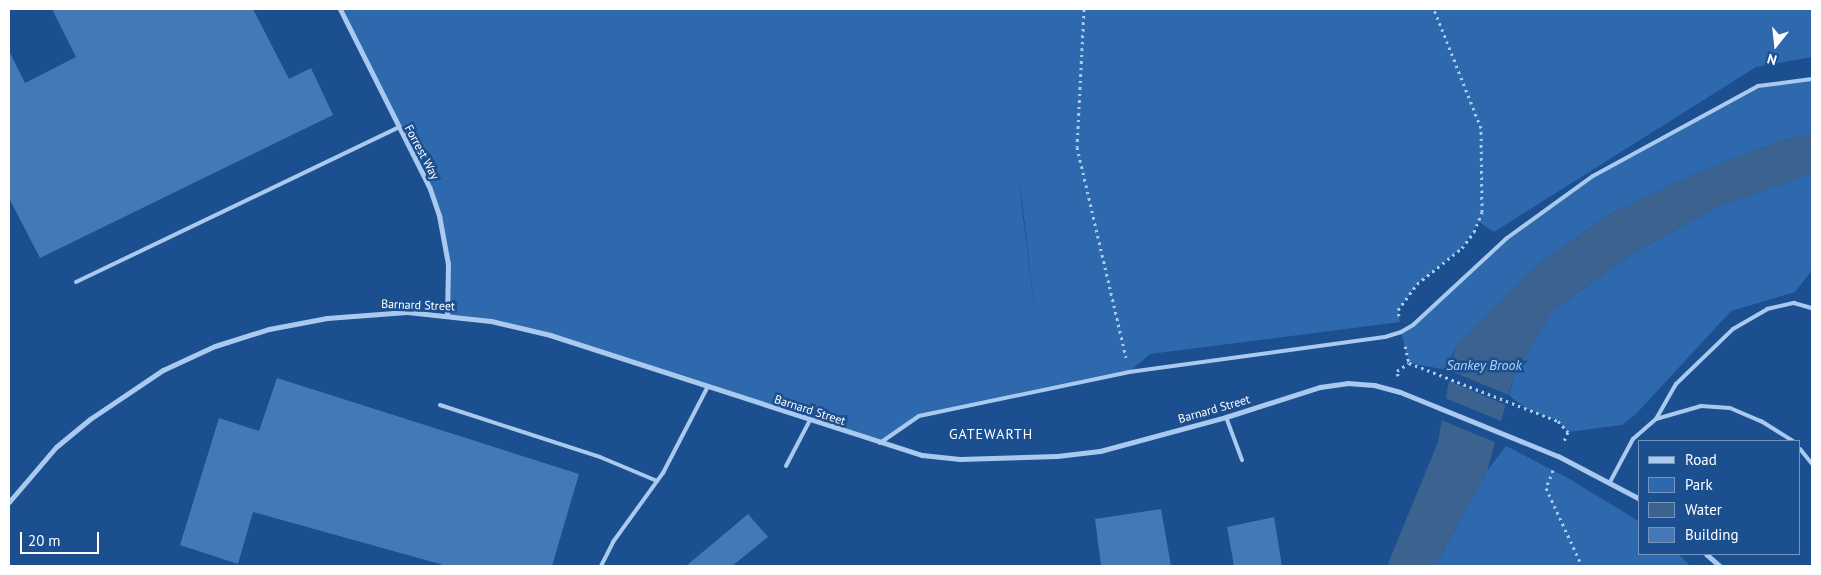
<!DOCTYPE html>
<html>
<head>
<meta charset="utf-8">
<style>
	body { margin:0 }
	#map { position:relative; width:1821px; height:575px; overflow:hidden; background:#1b4f8f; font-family:"PT Sans",sans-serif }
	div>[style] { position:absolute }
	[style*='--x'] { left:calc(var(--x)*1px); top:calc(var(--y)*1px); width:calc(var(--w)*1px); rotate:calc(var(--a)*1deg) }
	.green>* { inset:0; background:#2e69ad }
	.water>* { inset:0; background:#3c6290 }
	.pier>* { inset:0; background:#1b4f8f }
	.building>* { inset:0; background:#4478b7 }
	.path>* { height:3px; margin-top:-1.5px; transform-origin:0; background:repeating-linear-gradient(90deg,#a9c9ee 0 2.5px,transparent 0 6.5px) }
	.lane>* { height:4px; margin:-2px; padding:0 2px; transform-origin:2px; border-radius:2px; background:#a9c9ee }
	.street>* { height:5px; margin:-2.5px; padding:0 2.5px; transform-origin:2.5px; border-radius:2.5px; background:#a9c9ee }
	span { translate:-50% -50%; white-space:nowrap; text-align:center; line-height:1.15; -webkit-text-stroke:5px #1b4f8f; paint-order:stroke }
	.street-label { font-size:12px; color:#fff }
	.water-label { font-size:14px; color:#b5d3f5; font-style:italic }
	.neighbourhood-label { font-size:14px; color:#fff; letter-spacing:1px }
	.frame { position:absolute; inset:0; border:10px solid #fff; pointer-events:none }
	.legend { position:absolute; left:1638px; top:440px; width:162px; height:115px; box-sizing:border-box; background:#1b4f8f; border:1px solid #7695bc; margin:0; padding:6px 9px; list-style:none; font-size:15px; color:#fff }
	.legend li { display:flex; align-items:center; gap:10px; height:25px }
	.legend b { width:25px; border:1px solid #7695bc }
	.north { position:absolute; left:1751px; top:20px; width:50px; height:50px; -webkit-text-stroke:4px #1b4f8f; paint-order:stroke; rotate:196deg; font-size:14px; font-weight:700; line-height:20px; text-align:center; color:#fff }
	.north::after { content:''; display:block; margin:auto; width:18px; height:22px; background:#fff; clip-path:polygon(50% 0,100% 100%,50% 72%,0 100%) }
	.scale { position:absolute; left:20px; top:532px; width:79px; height:22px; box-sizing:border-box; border:2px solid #fff; border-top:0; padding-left:6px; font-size:15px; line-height:18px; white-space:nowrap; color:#fff; -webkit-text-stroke:4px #1b4f8f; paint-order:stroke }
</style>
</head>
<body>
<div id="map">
	<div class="green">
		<div style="clip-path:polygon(evenodd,339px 9px,1812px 9px,1812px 57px,1756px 67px,1494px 232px,1479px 222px,1462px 248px,1417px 284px,1398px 310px,1400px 322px,1150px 354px,1129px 372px,919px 416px,880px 443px,550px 335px,447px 315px,448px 264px,430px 189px,339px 9px,1020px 183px,1034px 305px,1034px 306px,1022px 208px,1020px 183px)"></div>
		<div style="clip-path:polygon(1812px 79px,1812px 134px,1780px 141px,1697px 173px,1610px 214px,1535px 267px,1455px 347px,1447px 370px,1409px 363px,1401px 332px,1413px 325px,1507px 238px,1593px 176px,1758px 86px)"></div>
		<div style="clip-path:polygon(1812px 173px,1812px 270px,1795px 292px,1731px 311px,1636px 414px,1622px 425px,1568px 432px,1558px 421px,1528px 409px,1509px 396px,1514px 375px,1552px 311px,1630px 255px,1719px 206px)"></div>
		<div style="clip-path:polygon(1506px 446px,1568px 478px,1640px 522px,1640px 554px,1679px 554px,1690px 566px,1435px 566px,1487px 471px)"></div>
	</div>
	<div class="water">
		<div style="clip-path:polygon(1812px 134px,1812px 173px,1719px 206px,1630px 255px,1552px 311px,1514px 375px,1487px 471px,1435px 566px,1387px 566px,1438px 442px,1455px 347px,1535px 267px,1610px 214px,1697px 173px,1780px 141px)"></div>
	</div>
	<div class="pier">
		<div style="clip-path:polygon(1448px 370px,1511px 396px,1508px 406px,1447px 380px)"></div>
		<div style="clip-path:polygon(1445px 398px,1503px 422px,1497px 443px,1439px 419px)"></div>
	</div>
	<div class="building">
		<div style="clip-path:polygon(52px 9px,253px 9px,289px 79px,311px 68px,333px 115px,40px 258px,9px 198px,9px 51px,25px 83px,76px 57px)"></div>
		<div style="clip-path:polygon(277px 378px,579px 474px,552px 566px,447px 566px,253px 512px,238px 564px,180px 545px,219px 418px,259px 431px)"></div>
		<div style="clip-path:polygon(1161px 509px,1171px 566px,1101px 566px,1095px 519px)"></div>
		<div style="clip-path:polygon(748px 514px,768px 537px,732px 566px,686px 566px)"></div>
		<div style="clip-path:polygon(1274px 517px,1282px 566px,1234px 566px,1227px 527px)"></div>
	</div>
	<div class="path">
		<div style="--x:1084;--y:9;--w:138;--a:92.9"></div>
		<div style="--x:1077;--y:147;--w:216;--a:76.9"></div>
		<div style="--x:1399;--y:316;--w:6;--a:-99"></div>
		<div style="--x:1398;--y:310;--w:32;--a:-54"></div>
		<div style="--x:1417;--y:284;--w:58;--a:-38.7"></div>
		<div style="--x:1462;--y:248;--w:20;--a:-53"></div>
		<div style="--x:1474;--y:232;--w:22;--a:-68"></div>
		<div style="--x:1482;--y:212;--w:84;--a:-90.7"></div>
		<div style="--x:1481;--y:128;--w:128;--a:-111.6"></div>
		<div style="--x:1405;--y:346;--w:17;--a:77"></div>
		<div style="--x:1409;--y:363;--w:160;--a:21.3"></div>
		<div style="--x:1558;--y:421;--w:15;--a:48"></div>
		<div style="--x:1568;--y:432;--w:10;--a:114"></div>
		<div style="--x:1398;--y:376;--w:5;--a:-101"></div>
		<div style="--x:1397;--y:371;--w:14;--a:-34"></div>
		<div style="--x:1553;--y:470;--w:19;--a:111"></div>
		<div style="--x:1546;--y:488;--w:86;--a:65.2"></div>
	</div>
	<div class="lane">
		<div style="--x:76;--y:282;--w:356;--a:-25.6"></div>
		<div style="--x:440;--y:405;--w:168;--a:18"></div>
		<div style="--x:600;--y:457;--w:62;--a:22.8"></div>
		<div style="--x:1226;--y:417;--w:46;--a:69.6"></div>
		<div style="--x:1656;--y:419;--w:47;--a:-16.1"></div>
		<div style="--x:1701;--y:406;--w:29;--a:4"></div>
		<div style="--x:1730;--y:408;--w:34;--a:23"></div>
		<div style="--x:1761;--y:421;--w:38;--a:32"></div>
		<div style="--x:880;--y:443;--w:47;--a:-34.7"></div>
		<div style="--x:919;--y:416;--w:215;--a:-11.8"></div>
		<div style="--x:1129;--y:372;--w:258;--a:-7.8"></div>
		<div style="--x:1385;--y:337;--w:17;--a:-17"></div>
		<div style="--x:1401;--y:332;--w:14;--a:-30"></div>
		<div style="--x:1413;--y:325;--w:128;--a:-42.8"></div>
		<div style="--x:1507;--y:238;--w:106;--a:-35.8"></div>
		<div style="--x:1593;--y:176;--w:188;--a:-28.6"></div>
		<div style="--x:1758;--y:86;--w:54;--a:-7.4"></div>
		<div style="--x:1800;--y:449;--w:19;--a:51"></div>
		<div style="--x:786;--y:466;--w:52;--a:-62.4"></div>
		<div style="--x:1610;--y:482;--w:49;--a:-61.9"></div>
		<div style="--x:1633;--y:439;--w:30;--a:-41"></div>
		<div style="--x:1656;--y:419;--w:40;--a:-60.3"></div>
		<div style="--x:1676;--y:384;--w:79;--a:-44"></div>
		<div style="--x:1733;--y:329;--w:39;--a:-30"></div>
		<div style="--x:1767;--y:309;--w:28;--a:-13"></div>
		<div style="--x:1794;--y:303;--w:19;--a:16"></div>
		<div style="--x:601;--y:566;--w:27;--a:-63"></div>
		<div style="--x:613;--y:542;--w:85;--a:-54.1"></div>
		<div style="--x:663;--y:473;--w:96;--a:-62.6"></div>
	</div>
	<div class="street">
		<div style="--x:340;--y:9;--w:201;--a:63.4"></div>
		<div style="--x:430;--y:189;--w:28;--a:71"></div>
		<div style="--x:439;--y:215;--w:50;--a:79.6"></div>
		<div style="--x:448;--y:264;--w:51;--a:91.1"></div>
		<div style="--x:9;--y:502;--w:72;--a:-49.5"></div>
		<div style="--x:56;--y:447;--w:44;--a:-39.5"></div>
		<div style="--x:90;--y:419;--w:88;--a:-33.9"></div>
		<div style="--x:163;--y:370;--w:57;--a:-24.8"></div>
		<div style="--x:215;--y:346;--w:57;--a:-17.5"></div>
		<div style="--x:269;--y:329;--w:59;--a:-10.7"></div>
		<div style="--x:327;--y:318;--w:80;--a:-4.3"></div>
		<div style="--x:407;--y:312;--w:84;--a:6.1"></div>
		<div style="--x:491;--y:321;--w:61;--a:13.3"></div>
		<div style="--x:550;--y:335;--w:391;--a:17.9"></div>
		<div style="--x:922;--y:455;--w:38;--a:6"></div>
		<div style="--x:960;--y:459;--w:97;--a:-1.8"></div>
		<div style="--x:1057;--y:456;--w:43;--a:-6.6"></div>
		<div style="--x:1100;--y:451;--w:131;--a:-15.1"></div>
		<div style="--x:1226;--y:417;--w:99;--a:-17.7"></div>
		<div style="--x:1320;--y:387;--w:27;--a:-8"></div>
		<div style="--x:1347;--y:383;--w:27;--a:4"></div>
		<div style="--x:1374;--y:385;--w:27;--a:15"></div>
		<div style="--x:1400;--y:392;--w:170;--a:22.1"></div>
		<div style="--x:1558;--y:456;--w:93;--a:27.7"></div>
		<div style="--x:1706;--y:554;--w:18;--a:41"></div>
	</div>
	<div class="street-label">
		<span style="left:422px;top:152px;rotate:62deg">Forrest Way</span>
		<span style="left:418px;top:305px;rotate:2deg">Barnard Street</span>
		<span style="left:1214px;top:409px;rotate:-16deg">Barnard Street</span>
		<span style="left:810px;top:410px;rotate:18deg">Barnard Street</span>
	</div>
	<div class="water-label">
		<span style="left:1484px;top:365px">Sankey Brook</span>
	</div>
	<div class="neighbourhood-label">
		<span style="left:991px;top:434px">GATEWARTH</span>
	</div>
	<div class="frame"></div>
	<ul class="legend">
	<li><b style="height:6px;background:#a9c9ee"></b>Road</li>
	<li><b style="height:14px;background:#2e69ad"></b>Park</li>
	<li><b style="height:14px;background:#3c6290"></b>Water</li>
	<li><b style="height:14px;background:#4478b7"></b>Building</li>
	</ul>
	<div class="north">N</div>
	<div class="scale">20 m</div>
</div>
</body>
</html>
